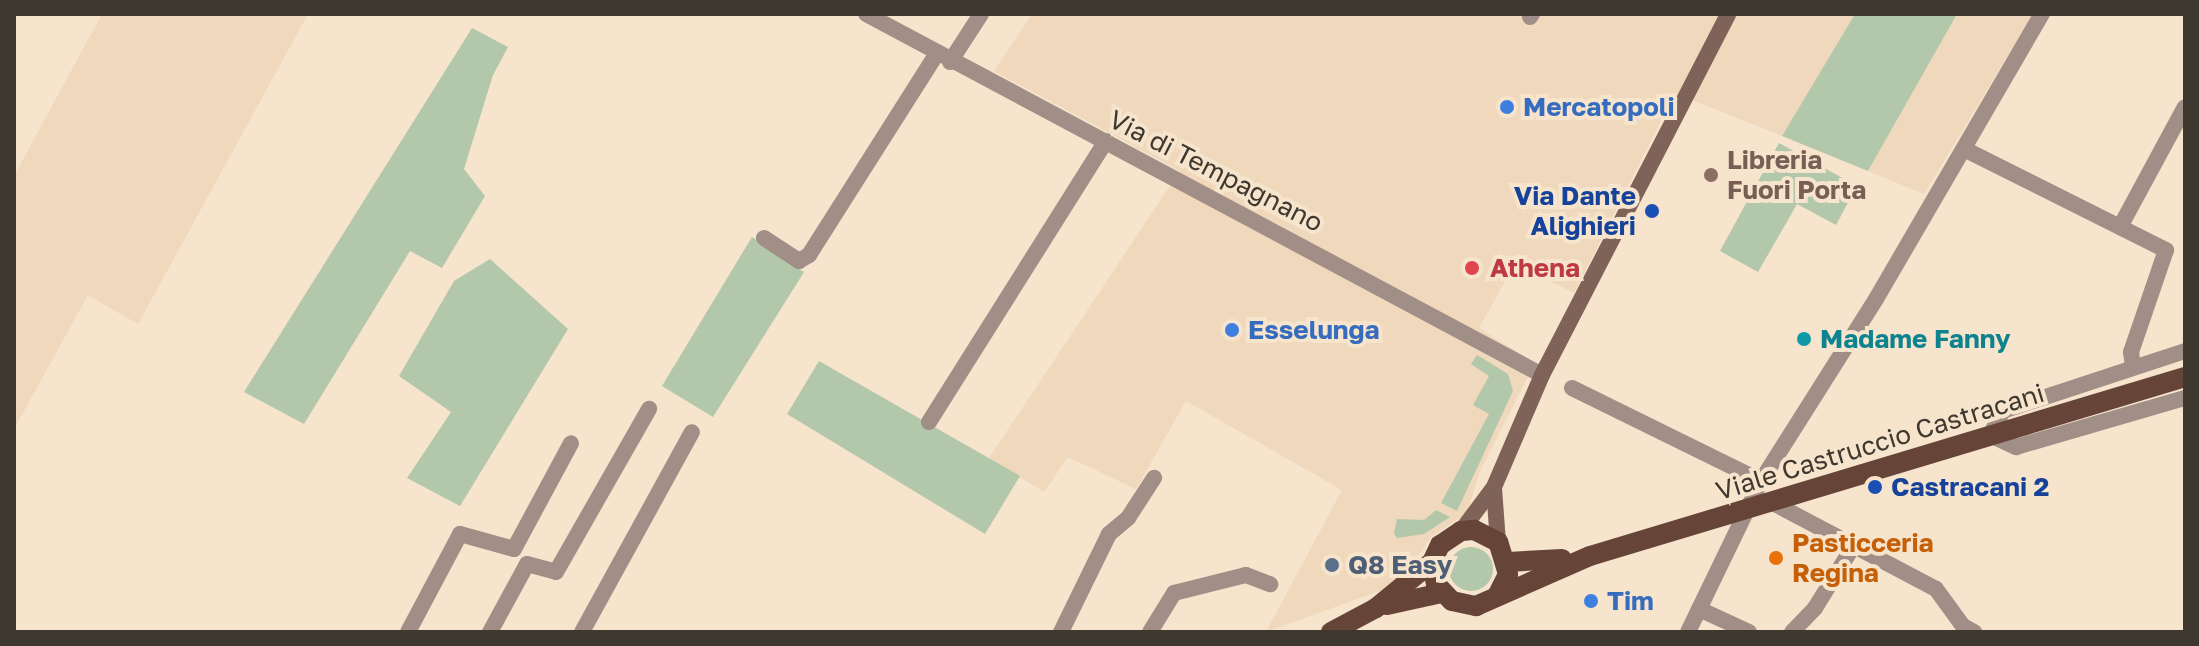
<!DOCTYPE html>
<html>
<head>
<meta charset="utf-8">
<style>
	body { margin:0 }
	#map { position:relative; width:2199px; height:646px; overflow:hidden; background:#f6e4cd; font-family:"Golos Text",sans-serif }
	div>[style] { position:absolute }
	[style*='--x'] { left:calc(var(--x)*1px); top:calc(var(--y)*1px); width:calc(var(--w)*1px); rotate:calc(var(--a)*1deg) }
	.built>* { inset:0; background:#efd8bb }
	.green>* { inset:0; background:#b3c7aa }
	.round { border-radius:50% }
	.minor>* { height:16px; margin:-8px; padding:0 8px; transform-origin:8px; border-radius:8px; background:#a18e86 }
	.secondary>* { height:16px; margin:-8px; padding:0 8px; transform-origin:8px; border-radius:8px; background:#7f6358 }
	.primary>* { height:20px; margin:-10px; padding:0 10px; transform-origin:10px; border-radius:10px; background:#664538 }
	.dots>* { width:22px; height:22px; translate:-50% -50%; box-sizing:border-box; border:4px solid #f6e4cd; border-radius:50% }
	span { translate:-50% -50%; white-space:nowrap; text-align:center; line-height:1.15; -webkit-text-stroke:8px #f6e4cd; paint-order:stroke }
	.shop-label { font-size:26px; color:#366cbe; font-weight:700 }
	.left { translate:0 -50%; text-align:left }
	.education-label { font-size:26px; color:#785e54; font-weight:700 }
	.street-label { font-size:26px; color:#3f382f }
	.transit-label { font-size:26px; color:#164399; font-weight:700 }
	.right { translate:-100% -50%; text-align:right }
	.health-label { font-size:26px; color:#be3a42; font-weight:700 }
	.culture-label { font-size:26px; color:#0d838f; font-weight:700 }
	.food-label { font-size:26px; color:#c56008; font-weight:700 }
	.service-label { font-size:26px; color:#4e5e75; font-weight:700 }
	.frame { position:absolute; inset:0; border:16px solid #3f382f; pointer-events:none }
</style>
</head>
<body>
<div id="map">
	<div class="built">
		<div style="clip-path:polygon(102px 14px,308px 14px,138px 324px,88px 295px,14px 429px,14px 176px)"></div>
		<div style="clip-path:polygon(1032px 14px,1855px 14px,1782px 136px,1675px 93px,1574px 293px,1515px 264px,1479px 328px,1535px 363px,1480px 471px,1467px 513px,1431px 537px,1404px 576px,1385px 589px,1266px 632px,1342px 490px,1186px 401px,1136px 489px,1068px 457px,1044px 492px,989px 458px,1180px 171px,994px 71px)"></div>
		<div style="clip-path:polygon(1957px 14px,2033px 14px,1924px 194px,1868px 171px)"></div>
	</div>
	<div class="green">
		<div style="clip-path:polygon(1855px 14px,1957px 14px,1868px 171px,1782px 136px)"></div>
		<div style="clip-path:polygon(472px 28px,508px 47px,493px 75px,464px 169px,485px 196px,442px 268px,410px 251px,304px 424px,244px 392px)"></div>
		<div style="clip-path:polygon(1779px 143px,1857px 186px,1836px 225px,1797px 204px,1758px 272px,1720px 251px)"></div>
		<div style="clip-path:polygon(752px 237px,804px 272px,713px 417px,662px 386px)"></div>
		<div style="clip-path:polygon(490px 259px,568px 329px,460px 506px,407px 478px,451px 412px,399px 376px,454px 281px)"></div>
		<div style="clip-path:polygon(1477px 355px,1508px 374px,1513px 391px,1457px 511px,1441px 503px,1489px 414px,1473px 405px,1489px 376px,1471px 364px)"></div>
		<div style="clip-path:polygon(819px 361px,1020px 476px,985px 534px,787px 414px)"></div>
		<div style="clip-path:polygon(1436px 510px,1450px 517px,1424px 534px,1397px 538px,1394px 534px,1397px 519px,1424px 520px)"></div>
		<div class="round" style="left:1449px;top:547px;width:44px;height:44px"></div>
	</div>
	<div class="minor">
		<div style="--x:866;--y:14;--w:766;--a:28.1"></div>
		<div style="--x:1530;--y:17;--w:4;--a:-56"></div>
		<div style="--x:950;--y:62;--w:57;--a:-57.1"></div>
		<div style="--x:1964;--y:149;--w:226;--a:26.6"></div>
		<div style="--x:2166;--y:250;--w:108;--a:108.9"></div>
		<div style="--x:2131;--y:352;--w:15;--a:82"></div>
		<div style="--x:2120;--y:227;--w:136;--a:-61.6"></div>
		<div style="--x:764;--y:238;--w:42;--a:33.3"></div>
		<div style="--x:799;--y:261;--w:12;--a:-31"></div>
		<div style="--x:809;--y:255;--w:237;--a:-57.6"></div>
		<div style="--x:2185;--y:351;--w:192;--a:161.8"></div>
		<div style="--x:2003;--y:411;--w:27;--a:118"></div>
		<div style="--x:1990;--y:435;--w:29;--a:25"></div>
		<div style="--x:2016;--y:447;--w:176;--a:-16.2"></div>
		<div style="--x:1572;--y:388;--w:211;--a:26.2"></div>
		<div style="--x:929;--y:422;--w:332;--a:-57.8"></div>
		<div style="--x:1773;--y:503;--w:184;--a:27.8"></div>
		<div style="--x:1936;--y:589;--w:46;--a:53.9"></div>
		<div style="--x:1963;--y:626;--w:13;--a:29"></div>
		<div style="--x:1699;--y:609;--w:55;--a:24.7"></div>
		<div style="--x:408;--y:632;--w:111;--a:-62"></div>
		<div style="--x:460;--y:534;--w:56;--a:15.5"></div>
		<div style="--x:514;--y:549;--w:120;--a:-61.7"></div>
		<div style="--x:490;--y:632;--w:77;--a:-61.4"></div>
		<div style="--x:527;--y:564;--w:30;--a:15"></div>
		<div style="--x:556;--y:572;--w:188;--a:-60.3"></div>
		<div style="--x:582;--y:632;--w:228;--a:-61.2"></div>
		<div style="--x:1061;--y:632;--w:109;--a:-63.9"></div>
		<div style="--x:1109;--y:534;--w:25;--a:-40"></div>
		<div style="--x:1128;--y:518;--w:48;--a:-57"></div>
		<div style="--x:1150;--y:632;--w:46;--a:-58.4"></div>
		<div style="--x:1174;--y:593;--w:74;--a:-14"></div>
		<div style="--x:1246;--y:575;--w:26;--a:21"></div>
		<div style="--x:1688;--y:632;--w:168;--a:-64.2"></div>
		<div style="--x:1761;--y:481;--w:215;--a:-57.7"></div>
		<div style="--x:1876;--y:299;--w:330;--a:-59.8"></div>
		<div style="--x:1792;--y:632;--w:33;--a:-46"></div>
		<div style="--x:1815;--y:608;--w:74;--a:-58.2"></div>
	</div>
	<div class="secondary">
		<div style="--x:1494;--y:488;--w:54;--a:85.8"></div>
		<div style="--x:1461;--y:531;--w:55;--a:-53.1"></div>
		<div style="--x:1494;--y:487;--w:122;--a:-66.8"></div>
		<div style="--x:1542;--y:375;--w:406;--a:-62.7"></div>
	</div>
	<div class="primary">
		<div style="--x:1508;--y:562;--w:54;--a:-3.2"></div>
		<div style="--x:1498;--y:594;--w:22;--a:-63"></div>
		<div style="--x:1508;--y:574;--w:34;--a:-107"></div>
		<div style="--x:1498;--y:542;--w:27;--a:-153"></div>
		<div style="--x:1474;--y:530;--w:13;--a:176"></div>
		<div style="--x:1461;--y:531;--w:25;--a:146"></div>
		<div style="--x:1440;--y:545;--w:19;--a:115"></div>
		<div style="--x:1432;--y:562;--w:22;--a:80"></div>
		<div style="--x:1436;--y:584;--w:23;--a:47"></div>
		<div style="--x:1452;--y:601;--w:25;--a:12"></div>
		<div style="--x:1476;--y:606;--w:124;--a:-23.7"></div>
		<div style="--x:1590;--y:556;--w:621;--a:-16.74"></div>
		<div style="--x:1387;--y:605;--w:56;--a:-12.3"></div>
		<div style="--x:1331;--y:632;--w:51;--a:-28.1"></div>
		<div style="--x:1376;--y:608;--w:72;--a:-39.4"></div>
	</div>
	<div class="dots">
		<div style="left:1507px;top:107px;background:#3f7fe0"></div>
		<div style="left:1711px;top:175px;background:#8d6e63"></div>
		<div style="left:1652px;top:211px;background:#1a4fb4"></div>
		<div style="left:1472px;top:268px;background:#e0444e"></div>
		<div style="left:1232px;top:330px;background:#3f7fe0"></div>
		<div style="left:1804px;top:339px;background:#0f9aa8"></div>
		<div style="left:1875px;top:487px;background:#1a4fb4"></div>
		<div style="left:1776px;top:558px;background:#e8710a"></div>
		<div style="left:1332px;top:565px;background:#5c6f8a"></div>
		<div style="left:1591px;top:601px;background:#3f7fe0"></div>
	</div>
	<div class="shop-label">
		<span class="left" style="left:1523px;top:107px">Mercatopoli</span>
		<span class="left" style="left:1248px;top:330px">Esselunga</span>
		<span class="left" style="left:1607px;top:601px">Tim</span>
	</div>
	<div class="education-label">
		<span class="left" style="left:1727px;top:175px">Libreria<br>Fuori Porta</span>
	</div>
	<div class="street-label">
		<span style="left:1216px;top:171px;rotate:27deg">Via di Tempagnano</span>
		<span style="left:1880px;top:442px;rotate:-17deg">Viale Castruccio Castracani</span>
	</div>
	<div class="transit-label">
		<span class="right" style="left:1636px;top:211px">Via Dante<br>Alighieri</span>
		<span class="left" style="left:1891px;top:487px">Castracani 2</span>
	</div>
	<div class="health-label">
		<span class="left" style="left:1490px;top:268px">Athena</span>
	</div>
	<div class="culture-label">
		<span class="left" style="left:1820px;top:339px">Madame Fanny</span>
	</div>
	<div class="food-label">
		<span class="left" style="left:1792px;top:558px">Pasticceria<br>Regina</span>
	</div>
	<div class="service-label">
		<span class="left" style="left:1348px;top:565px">Q8 Easy</span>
	</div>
	<div class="frame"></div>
</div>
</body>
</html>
